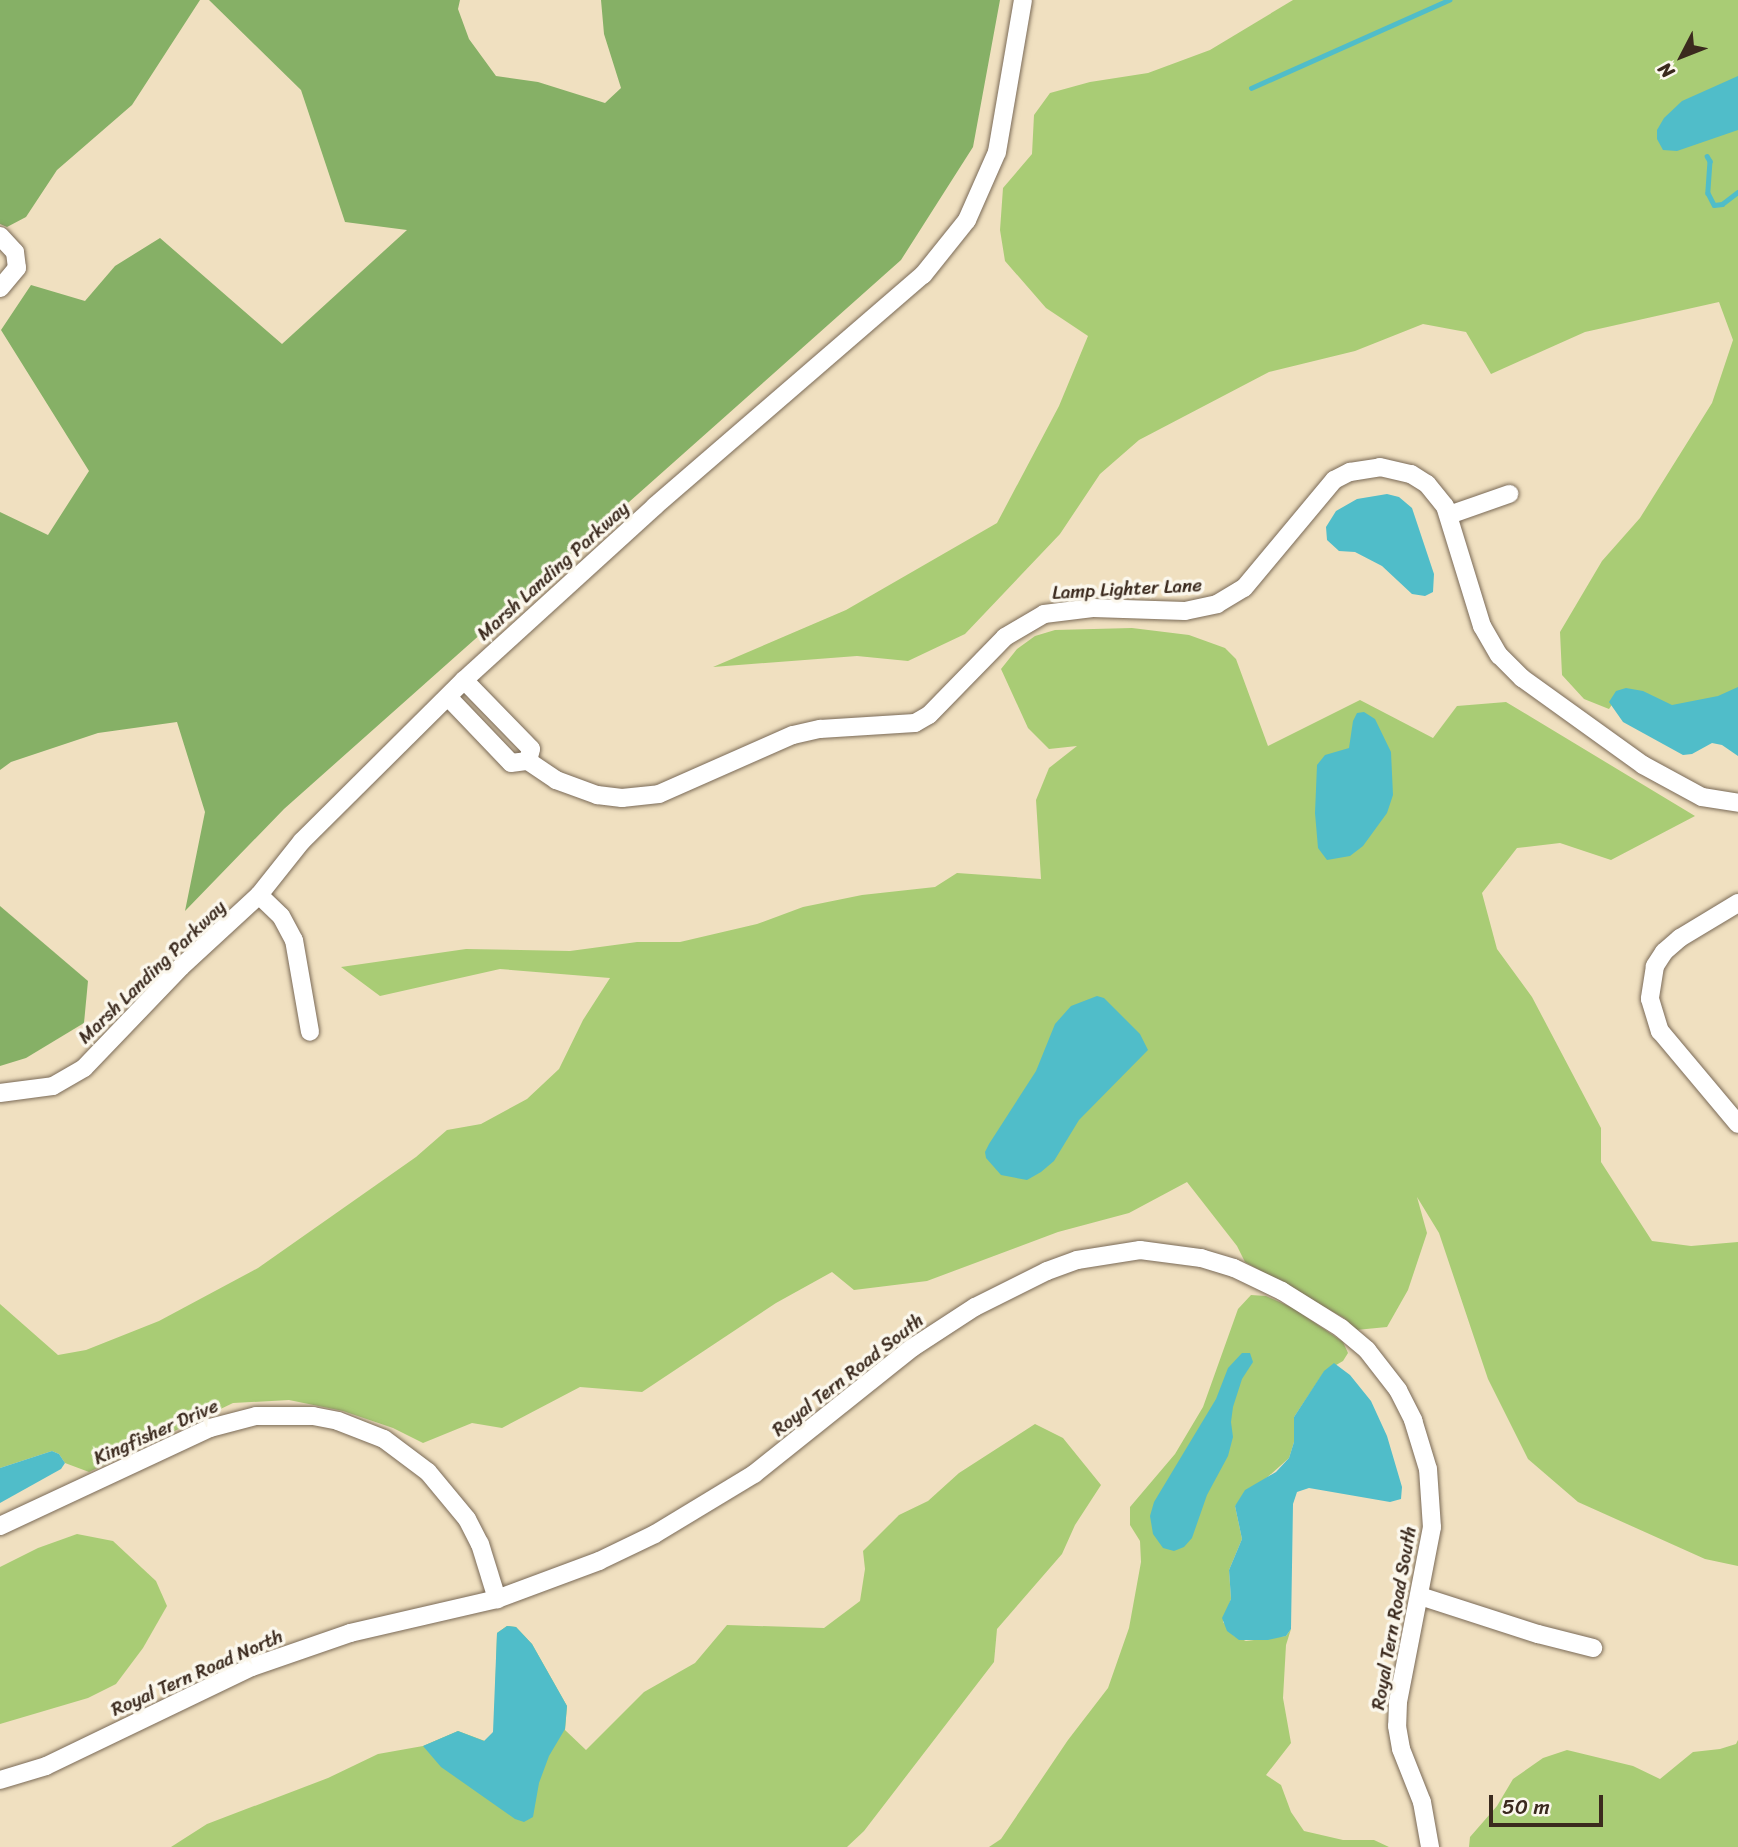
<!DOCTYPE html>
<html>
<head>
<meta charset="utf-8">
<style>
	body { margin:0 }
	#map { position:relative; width:1738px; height:1847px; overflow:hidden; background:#f0e0c0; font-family:Sriracha,sans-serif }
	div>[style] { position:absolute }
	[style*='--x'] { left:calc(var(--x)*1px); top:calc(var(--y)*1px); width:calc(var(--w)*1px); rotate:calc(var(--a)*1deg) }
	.green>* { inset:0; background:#a9cc75 }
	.forest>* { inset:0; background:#86b066 }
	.water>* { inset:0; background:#50bdc9 }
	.stream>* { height:4.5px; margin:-2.25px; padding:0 2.25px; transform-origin:2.25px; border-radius:2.25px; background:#50bdc9 }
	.roads { filter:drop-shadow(0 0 2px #7a6a57) drop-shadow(0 0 2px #7a6a57) }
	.minor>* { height:18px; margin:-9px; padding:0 9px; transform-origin:9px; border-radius:9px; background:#fff }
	span { translate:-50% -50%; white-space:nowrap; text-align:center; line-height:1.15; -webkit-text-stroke:7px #fbf7ec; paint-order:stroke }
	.street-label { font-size:19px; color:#3b2a1e }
	.north { position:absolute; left:1647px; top:21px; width:70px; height:70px; -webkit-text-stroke:5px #fbf7ec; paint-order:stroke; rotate:228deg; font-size:19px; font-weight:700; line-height:28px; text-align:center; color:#3b2a1e }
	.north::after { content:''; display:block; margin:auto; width:24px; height:32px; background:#3b2a1e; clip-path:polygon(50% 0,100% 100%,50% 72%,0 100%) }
	.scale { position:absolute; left:1489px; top:1795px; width:114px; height:32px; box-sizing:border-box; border:4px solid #3b2a1e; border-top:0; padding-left:9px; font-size:21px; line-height:24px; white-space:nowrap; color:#3b2a1e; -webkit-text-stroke:5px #fbf7ec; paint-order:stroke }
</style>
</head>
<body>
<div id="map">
	<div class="green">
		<div style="clip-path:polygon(1293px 0,1738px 0,1738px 691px,1671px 710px,1620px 693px,1609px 709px,1584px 699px,1562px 675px,1560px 632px,1602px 561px,1640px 518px,1712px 403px,1733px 340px,1719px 302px,1585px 332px,1491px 374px,1466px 332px,1423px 324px,1355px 351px,1269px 372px,1139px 440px,1100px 474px,1060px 534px,965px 634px,908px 661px,857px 656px,713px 667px,846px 610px,997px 523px,1059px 406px,1088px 336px,1046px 308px,1005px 261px,1000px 230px,1003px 188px,1032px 154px,1034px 115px,1050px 93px,1090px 82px,1148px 73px,1210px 50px)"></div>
		<div style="clip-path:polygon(1132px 628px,1189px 635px,1225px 648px,1236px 659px,1268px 746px,1360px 700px,1433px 738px,1457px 706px,1506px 702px,1695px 816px,1611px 860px,1560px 843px,1517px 848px,1482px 893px,1497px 949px,1532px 997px,1601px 1128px,1601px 1162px,1652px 1241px,1691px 1246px,1738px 1242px,1738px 1566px,1705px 1559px,1578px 1502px,1528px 1459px,1488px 1379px,1439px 1233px,1417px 1197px,1427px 1233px,1408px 1290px,1387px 1327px,1356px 1330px,1344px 1318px,1245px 1262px,1237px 1246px,1187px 1182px,1129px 1213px,1058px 1232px,927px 1281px,854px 1290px,832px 1272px,776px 1303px,642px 1392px,580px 1387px,502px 1428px,472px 1423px,423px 1443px,393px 1428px,343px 1411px,289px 1400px,233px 1403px,89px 1472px,65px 1463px,59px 1454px,52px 1451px,0 1468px,0 1304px,58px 1355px,86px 1350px,159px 1321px,258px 1268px,416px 1157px,447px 1130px,481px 1124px,527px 1099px,559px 1069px,583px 1020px,610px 978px,500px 969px,380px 996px,341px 967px,466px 949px,570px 951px,637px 942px,680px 942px,757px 924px,803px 907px,862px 895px,935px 887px,957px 873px,1041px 879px,1036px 800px,1049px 768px,1077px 746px,1049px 749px,1028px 728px,1001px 669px,1017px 649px,1035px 636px,1055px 630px)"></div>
		<div style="clip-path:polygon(1251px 1295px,1266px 1296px,1293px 1308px,1343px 1342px,1348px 1353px,1343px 1361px,1324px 1372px,1294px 1417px,1294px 1442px,1289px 1458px,1235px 1506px,1242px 1539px,1229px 1570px,1231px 1599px,1223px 1622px,1234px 1636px,1246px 1641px,1286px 1636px,1291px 1629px,1286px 1645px,1283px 1698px,1291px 1743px,1266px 1775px,1281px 1785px,1291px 1812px,1304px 1831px,1343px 1840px,1374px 1840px,1389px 1847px,989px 1847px,1001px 1839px,1068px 1740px,1108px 1688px,1129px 1628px,1141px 1562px,1140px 1541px,1130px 1525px,1130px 1507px,1175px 1454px,1203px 1407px,1238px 1309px)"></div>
		<div style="clip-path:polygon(1035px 1424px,1063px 1438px,1101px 1485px,1075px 1525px,1062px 1554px,997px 1629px,994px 1662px,864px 1831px,847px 1847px,171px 1847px,207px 1824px,328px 1778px,378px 1754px,423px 1746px,458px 1731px,485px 1741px,494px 1732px,497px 1633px,507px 1626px,516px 1627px,532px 1644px,567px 1706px,565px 1730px,586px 1750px,644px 1692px,695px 1663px,727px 1625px,824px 1628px,860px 1601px,865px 1569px,863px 1551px,899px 1515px,928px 1501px,959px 1473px)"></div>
		<div style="clip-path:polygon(77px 1534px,113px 1541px,156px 1581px,167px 1606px,143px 1648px,116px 1684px,88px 1698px,0 1724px,0 1567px,38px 1548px)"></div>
		<div style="clip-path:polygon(1738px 1740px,1738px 1847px,1469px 1847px,1470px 1837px,1497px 1806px,1513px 1779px,1543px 1758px,1567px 1750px,1633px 1766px,1660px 1779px,1693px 1752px,1720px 1749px,1736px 1744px)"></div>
	</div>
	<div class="forest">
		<div style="clip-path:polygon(0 0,200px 0,132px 105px,57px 170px,26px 217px,7px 227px,0 224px)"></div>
		<div style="clip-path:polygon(209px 0,460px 0,458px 9px,469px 39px,496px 76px,538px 82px,605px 103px,621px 88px,604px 34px,601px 0,1000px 0,973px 147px,901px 260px,284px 809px,185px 911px,205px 812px,177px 722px,98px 733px,11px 762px,0 770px,0 512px,48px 535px,89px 471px,1px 330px,31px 285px,85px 301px,115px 266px,160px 238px,282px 344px,407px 230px,345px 222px,301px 90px)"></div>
		<div style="clip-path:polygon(0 906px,88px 981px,84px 1023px,26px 1058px,0 1066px)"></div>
	</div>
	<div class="water">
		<div style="clip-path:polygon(1738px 76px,1738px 130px,1677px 151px,1663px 150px,1657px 139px,1657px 130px,1664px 118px,1682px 101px)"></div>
		<div style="clip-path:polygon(1387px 494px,1399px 497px,1412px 508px,1434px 574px,1433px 592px,1425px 596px,1412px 594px,1382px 566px,1355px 552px,1339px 551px,1327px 540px,1326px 527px,1336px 511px,1357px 499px)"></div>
		<div style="clip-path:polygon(1738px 687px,1738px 756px,1722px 745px,1712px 743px,1692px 754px,1683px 755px,1623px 722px,1609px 702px,1616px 691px,1626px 688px,1643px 691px,1672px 705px,1718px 696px)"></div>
		<div style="clip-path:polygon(1364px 712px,1375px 719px,1391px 752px,1393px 795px,1387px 813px,1363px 846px,1350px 856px,1327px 860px,1318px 848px,1315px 813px,1317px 765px,1325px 755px,1349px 748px,1353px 721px,1357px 713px)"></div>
		<div style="clip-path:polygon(1097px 996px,1104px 998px,1140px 1034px,1148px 1050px,1079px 1120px,1054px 1161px,1041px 1172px,1027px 1180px,1001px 1175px,986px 1158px,985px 1152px,989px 1144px,1036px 1071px,1055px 1024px,1071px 1006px)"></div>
		<div style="clip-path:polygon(1242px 1353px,1250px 1353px,1253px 1362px,1242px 1379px,1233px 1407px,1231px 1422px,1233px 1437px,1228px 1456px,1207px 1495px,1192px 1538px,1184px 1547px,1174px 1551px,1163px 1548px,1153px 1534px,1150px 1516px,1154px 1502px,1216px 1399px,1228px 1368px)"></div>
		<div style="clip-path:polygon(1334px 1363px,1350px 1375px,1371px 1401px,1387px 1436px,1402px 1487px,1401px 1499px,1390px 1502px,1309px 1488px,1297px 1492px,1293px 1504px,1291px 1629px,1286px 1636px,1268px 1640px,1239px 1640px,1227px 1631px,1222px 1618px,1231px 1599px,1229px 1570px,1242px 1539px,1235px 1506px,1245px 1490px,1276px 1472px,1289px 1458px,1294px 1442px,1294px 1417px,1324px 1371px)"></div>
		<div style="clip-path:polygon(52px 1451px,59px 1454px,65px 1463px,61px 1469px,0 1503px,0 1468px)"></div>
		<div style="clip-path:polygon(507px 1626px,516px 1627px,532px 1644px,567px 1706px,565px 1729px,549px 1756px,539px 1783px,533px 1817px,524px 1822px,515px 1819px,441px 1767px,423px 1746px,458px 1731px,484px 1741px,493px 1732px,497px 1633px)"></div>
	</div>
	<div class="stream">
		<div style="--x:1251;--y:88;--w:217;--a:-24"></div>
		<div style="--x:1707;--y:156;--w:6;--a:59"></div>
		<div style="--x:1710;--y:161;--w:32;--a:94"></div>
		<div style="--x:1708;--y:193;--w:13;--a:63"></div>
		<div style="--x:1714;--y:205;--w:8;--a:-7"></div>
		<div style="--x:1722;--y:204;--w:20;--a:-37"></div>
	</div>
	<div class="roads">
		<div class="minor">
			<div style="--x:0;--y:236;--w:22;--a:47"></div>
			<div style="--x:15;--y:252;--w:16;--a:83"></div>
			<div style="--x:17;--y:268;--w:26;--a:130"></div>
			<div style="--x:1449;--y:515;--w:64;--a:-19.3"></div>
			<div style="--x:464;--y:680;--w:96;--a:45.8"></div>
			<div style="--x:531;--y:749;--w:12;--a:104"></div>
			<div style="--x:448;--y:697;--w:91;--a:46.3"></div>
			<div style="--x:511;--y:763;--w:17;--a:-7"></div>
			<div style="--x:528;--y:761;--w:34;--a:34"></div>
			<div style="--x:556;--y:780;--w:44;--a:20.1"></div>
			<div style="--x:597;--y:795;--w:25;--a:7"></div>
			<div style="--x:622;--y:798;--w:37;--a:-6"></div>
			<div style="--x:659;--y:794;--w:146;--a:-23.8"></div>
			<div style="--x:793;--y:735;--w:28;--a:-13"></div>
			<div style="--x:820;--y:729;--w:95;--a:-3.6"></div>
			<div style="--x:915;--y:723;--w:16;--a:-30"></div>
			<div style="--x:929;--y:715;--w:109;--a:-45.7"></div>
			<div style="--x:1005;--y:637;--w:45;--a:-30.5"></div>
			<div style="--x:1044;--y:614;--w:49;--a:-7"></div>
			<div style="--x:1093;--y:608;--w:92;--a:1.9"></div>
			<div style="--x:1185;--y:611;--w:33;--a:-12"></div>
			<div style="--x:1217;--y:604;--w:31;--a:-31"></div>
			<div style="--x:1244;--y:588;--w:141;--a:-50.2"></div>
			<div style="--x:1334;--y:480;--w:18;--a:-27"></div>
			<div style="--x:1350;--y:472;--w:30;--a:-9"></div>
			<div style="--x:1380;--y:467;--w:32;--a:13"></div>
			<div style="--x:1411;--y:474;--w:19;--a:32"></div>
			<div style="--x:1427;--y:484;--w:28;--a:51"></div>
			<div style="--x:1445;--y:506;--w:126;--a:72.9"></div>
			<div style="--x:1482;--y:626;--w:34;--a:60"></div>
			<div style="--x:1499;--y:655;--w:33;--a:45"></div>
			<div style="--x:1522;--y:678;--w:149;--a:35.7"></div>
			<div style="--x:1643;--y:765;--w:67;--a:28.5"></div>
			<div style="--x:1702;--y:797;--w:36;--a:9"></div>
			<div style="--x:259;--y:895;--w:30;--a:44"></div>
			<div style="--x:281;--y:916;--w:27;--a:62"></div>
			<div style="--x:294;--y:940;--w:93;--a:80.1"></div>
			<div style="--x:1738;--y:903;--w:68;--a:148.9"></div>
			<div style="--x:1680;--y:938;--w:21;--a:139"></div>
			<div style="--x:1664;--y:952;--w:17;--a:123"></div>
			<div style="--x:1655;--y:966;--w:33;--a:99"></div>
			<div style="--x:1650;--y:999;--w:34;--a:73"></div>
			<div style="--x:1660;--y:1031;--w:121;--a:50"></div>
			<div style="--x:0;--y:1093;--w:53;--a:-7.5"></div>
			<div style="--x:53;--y:1086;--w:36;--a:-30"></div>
			<div style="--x:84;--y:1068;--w:140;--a:-46.2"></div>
			<div style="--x:181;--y:967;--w:106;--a:-42.7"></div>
			<div style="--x:259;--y:895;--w:69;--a:-51.5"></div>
			<div style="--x:302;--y:841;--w:228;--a:-44.8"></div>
			<div style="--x:464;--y:680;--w:258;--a:-42.3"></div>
			<div style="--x:655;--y:506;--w:354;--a:-40.8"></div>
			<div style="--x:923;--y:275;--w:70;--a:-51.3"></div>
			<div style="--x:967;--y:220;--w:74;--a:-66.2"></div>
			<div style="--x:997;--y:152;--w:154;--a:-80.3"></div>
			<div style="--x:0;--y:1526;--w:232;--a:-25"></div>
			<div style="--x:210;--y:1428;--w:48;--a:-14.6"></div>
			<div style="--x:256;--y:1416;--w:57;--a:0"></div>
			<div style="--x:313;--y:1416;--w:25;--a:11"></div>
			<div style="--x:338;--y:1421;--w:49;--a:21.4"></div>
			<div style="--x:384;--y:1439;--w:55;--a:36.9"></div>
			<div style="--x:428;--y:1472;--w:61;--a:50.3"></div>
			<div style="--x:467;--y:1519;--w:28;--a:63"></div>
			<div style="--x:480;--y:1544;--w:58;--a:72.8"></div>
			<div style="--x:1420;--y:1596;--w:124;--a:17.9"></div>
			<div style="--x:1538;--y:1634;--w:57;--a:14.3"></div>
			<div style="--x:0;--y:1780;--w:48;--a:-16.9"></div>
			<div style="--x:46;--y:1766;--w:229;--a:-25.7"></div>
			<div style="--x:252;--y:1667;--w:104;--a:-19.1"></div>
			<div style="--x:350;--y:1633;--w:151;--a:-13"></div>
			<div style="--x:497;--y:1599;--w:109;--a:-20.4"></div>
			<div style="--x:599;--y:1561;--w:62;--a:-25.7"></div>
			<div style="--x:655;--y:1534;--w:116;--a:-31.2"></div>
			<div style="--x:754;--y:1474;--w:202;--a:-38.6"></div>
			<div style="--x:912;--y:1348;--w:75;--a:-33.1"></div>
			<div style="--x:975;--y:1307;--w:80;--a:-26.6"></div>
			<div style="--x:1047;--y:1271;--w:32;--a:-20"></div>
			<div style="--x:1077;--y:1260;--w:64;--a:-9"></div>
			<div style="--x:1140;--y:1250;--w:62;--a:7.5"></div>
			<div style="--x:1201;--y:1258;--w:34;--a:17"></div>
			<div style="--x:1234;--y:1268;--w:53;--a:25.6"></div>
			<div style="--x:1282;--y:1291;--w:70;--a:32.1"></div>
			<div style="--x:1341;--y:1328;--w:34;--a:40"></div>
			<div style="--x:1367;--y:1350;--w:51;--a:52.2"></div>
			<div style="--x:1398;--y:1390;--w:34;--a:63"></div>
			<div style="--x:1413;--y:1420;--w:51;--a:73"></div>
			<div style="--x:1428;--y:1469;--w:58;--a:86.1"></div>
			<div style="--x:1432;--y:1527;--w:178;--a:101"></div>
			<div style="--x:1398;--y:1702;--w:24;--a:92"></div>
			<div style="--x:1397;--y:1726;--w:23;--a:80"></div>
			<div style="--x:1401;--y:1749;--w:57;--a:68.4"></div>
			<div style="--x:1422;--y:1802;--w:46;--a:79.9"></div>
		</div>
	</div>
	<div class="street-label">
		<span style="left:553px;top:571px;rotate:-42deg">Marsh Landing Parkway</span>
		<span style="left:1127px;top:589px;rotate:-3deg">Lamp Lighter Lane</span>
		<span style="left:152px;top:972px;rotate:-44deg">Marsh Landing Parkway</span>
		<span style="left:848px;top:1375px;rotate:-38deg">Royal Tern Road South</span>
		<span style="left:156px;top:1432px;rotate:-24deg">Kingfisher Drive</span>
		<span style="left:1394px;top:1618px;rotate:-80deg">Royal Tern Road South</span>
		<span style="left:197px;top:1673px;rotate:-24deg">Royal Tern Road North</span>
	</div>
	<div class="north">N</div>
	<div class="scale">50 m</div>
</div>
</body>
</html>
